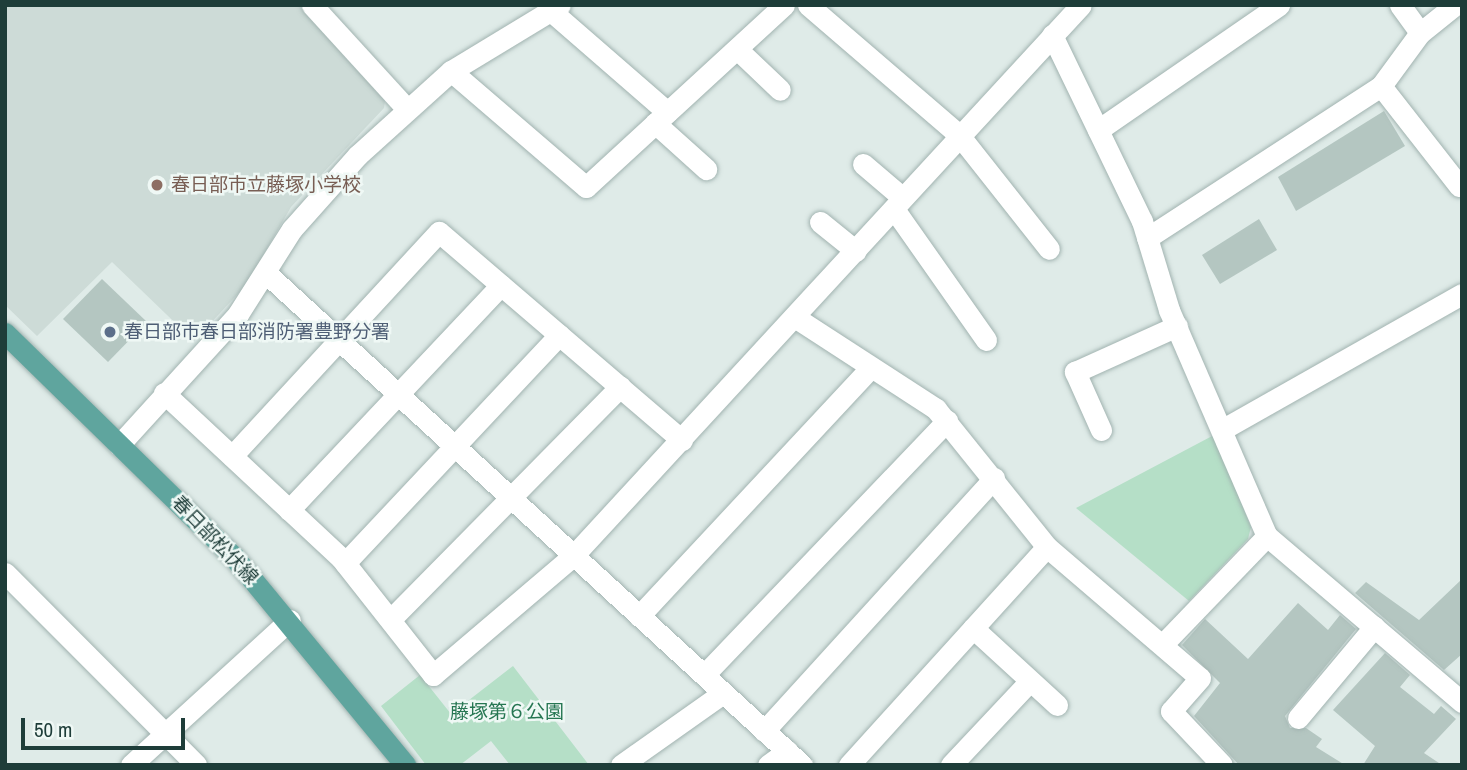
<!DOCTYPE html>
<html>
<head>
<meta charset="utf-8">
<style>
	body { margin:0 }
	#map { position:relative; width:1467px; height:770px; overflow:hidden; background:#dfebe8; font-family:"Archivo Narrow","Noto Sans JP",sans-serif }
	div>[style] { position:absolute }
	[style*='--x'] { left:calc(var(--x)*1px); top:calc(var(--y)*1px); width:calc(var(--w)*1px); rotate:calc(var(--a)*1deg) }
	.built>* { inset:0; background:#cddbd7 }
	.green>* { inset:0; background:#b5dfc7 }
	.building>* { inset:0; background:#b4c6c1 }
	.roads { filter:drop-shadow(0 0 2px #a1b3b0) drop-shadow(0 0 2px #a1b3b0) }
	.minor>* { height:21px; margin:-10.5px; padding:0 10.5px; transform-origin:10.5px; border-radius:10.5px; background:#fff }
	.major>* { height:21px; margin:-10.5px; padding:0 10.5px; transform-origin:10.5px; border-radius:10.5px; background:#5fa59e }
	.dots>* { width:19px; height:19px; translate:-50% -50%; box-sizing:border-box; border:4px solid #eff8f5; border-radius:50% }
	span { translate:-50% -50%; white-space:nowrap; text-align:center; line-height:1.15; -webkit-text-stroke:5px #eff8f5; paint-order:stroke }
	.education-label { font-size:19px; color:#785e54 }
	.left { translate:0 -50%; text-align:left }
	.service-label { font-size:19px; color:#4e5e75 }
	.street-label { font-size:19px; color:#1e3d39 }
	.park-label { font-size:19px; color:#267652 }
	.frame { position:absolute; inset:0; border:7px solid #1e3d39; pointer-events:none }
	.scale { position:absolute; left:21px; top:718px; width:164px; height:32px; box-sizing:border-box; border:4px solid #1e3d39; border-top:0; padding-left:9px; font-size:21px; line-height:24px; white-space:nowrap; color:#1e3d39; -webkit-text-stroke:5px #eff8f5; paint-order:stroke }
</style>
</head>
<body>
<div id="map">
	<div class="built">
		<div style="clip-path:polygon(5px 5px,298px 5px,339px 44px,385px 100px,384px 108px,291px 207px,246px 285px,194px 341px,112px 262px,37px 336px,5px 305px)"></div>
	</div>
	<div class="green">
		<div style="clip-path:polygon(1214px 435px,1251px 527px,1248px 539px,1189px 601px,1076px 508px)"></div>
		<div style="clip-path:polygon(513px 666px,589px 765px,510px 765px,491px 741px,460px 765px,426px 765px,381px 706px,420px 675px,451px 714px)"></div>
	</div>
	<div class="building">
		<div style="clip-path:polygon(1384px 111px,1405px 146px,1296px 211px,1278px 177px)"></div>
		<div style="clip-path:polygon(1259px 219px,1277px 250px,1220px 284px,1202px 255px)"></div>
		<div style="clip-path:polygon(102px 279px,147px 322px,108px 362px,63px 319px)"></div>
		<div style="clip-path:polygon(1462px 579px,1462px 654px,1444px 670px,1355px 593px,1366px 582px,1419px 620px)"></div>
		<div style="clip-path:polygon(1298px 603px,1328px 630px,1340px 615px,1356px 629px,1285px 716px,1290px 728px,1306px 728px,1322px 739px,1316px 747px,1345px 765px,1239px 765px,1194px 716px,1220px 683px,1182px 645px,1205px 619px,1248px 659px)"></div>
		<div style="clip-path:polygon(1385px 653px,1410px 675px,1400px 687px,1434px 714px,1441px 706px,1456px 719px,1424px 753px,1442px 765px,1363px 765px,1375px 746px,1333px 710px)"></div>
	</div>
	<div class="roads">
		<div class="minor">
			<div style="--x:312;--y:5;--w:141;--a:47.6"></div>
			<div style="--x:808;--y:5;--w:199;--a:40.7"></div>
			<div style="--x:959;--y:135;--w:145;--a:51.7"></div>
			<div style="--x:1400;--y:5;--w:34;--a:54"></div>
			<div style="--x:551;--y:11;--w:154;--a:41"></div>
			<div style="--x:1052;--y:35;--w:207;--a:64.2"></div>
			<div style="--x:1142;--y:221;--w:93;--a:73.1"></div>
			<div style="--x:1169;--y:310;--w:246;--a:66.6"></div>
			<div style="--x:1267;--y:536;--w:256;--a:40.4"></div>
			<div style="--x:737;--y:49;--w:59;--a:43.6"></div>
			<div style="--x:451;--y:71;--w:178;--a:40.7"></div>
			<div style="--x:586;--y:187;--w:269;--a:-42.6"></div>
			<div style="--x:1381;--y:86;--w:127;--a:52"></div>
			<div style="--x:655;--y:123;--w:69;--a:42"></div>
			<div style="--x:1098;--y:130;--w:220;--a:-34.6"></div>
			<div style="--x:863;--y:164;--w:52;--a:40.4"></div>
			<div style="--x:894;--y:209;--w:160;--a:54.9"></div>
			<div style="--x:820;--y:222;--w:46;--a:38.9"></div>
			<div style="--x:1147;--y:238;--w:279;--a:-33"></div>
			<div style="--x:1381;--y:86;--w:66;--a:-53.7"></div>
			<div style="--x:1420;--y:33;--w:45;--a:-38.7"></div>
			<div style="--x:266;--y:273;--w:728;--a:42.55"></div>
			<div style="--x:796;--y:318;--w:167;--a:33"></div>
			<div style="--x:936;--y:409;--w:177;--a:51.2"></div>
			<div style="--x:1047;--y:547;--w:201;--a:40.6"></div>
			<div style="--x:1200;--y:678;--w:44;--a:131.3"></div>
			<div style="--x:1171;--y:711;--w:74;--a:46.6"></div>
			<div style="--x:164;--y:393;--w:242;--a:43"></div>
			<div style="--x:341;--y:558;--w:149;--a:51.8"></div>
			<div style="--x:433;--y:675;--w:184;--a:-40.4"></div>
			<div style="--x:573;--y:556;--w:749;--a:-47.33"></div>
			<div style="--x:1225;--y:428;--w:272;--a:-29.5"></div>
			<div style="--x:1101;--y:430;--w:64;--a:-114.1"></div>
			<div style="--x:1075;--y:372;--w:112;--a:-24.3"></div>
			<div style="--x:119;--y:445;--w:177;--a:-47.7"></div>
			<div style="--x:238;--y:314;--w:101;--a:-57.6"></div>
			<div style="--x:292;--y:229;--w:99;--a:-48.3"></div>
			<div style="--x:358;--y:155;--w:125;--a:-42.1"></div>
			<div style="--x:451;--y:71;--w:127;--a:-31.2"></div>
			<div style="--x:232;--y:456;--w:305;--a:-47.3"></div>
			<div style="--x:439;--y:232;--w:320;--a:40.6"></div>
			<div style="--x:289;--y:510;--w:309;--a:-46.7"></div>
			<div style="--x:345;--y:563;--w:313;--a:-46.8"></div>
			<div style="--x:5;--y:573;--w:271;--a:45.1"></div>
			<div style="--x:639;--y:616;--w:340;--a:-47"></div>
			<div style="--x:392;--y:618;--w:325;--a:-45.4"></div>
			<div style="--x:973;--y:628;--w:114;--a:42.5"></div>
			<div style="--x:1163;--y:644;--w:150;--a:-46.1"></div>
			<div style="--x:704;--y:675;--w:352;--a:-46.3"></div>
			<div style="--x:1298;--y:718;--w:119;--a:-50.1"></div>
			<div style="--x:764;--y:731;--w:342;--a:-47.7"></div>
			<div style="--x:131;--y:765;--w:215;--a:-42.4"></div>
			<div style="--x:621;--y:765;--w:125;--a:-35.2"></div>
			<div style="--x:768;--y:765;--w:24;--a:-36"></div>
			<div style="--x:849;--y:765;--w:294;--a:-47.8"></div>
			<div style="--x:951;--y:765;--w:115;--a:-46.8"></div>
		</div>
		<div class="major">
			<div style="--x:5;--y:333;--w:319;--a:44.4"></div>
			<div style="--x:233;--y:556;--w:271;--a:50.5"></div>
		</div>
	</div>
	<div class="dots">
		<div style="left:157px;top:185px;background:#8d6e63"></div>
		<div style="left:110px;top:332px;background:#5c6f8a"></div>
	</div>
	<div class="education-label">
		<span class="left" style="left:171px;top:185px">春日部市立藤塚小学校</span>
	</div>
	<div class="service-label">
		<span class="left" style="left:124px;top:332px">春日部市春日部消防署豊野分署</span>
	</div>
	<div class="street-label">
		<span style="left:215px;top:540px;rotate:46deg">春日部松伏線</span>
	</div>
	<div class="park-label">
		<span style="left:507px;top:712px">藤塚第６公園</span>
	</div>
	<div class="frame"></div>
	<div class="scale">50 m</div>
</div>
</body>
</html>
